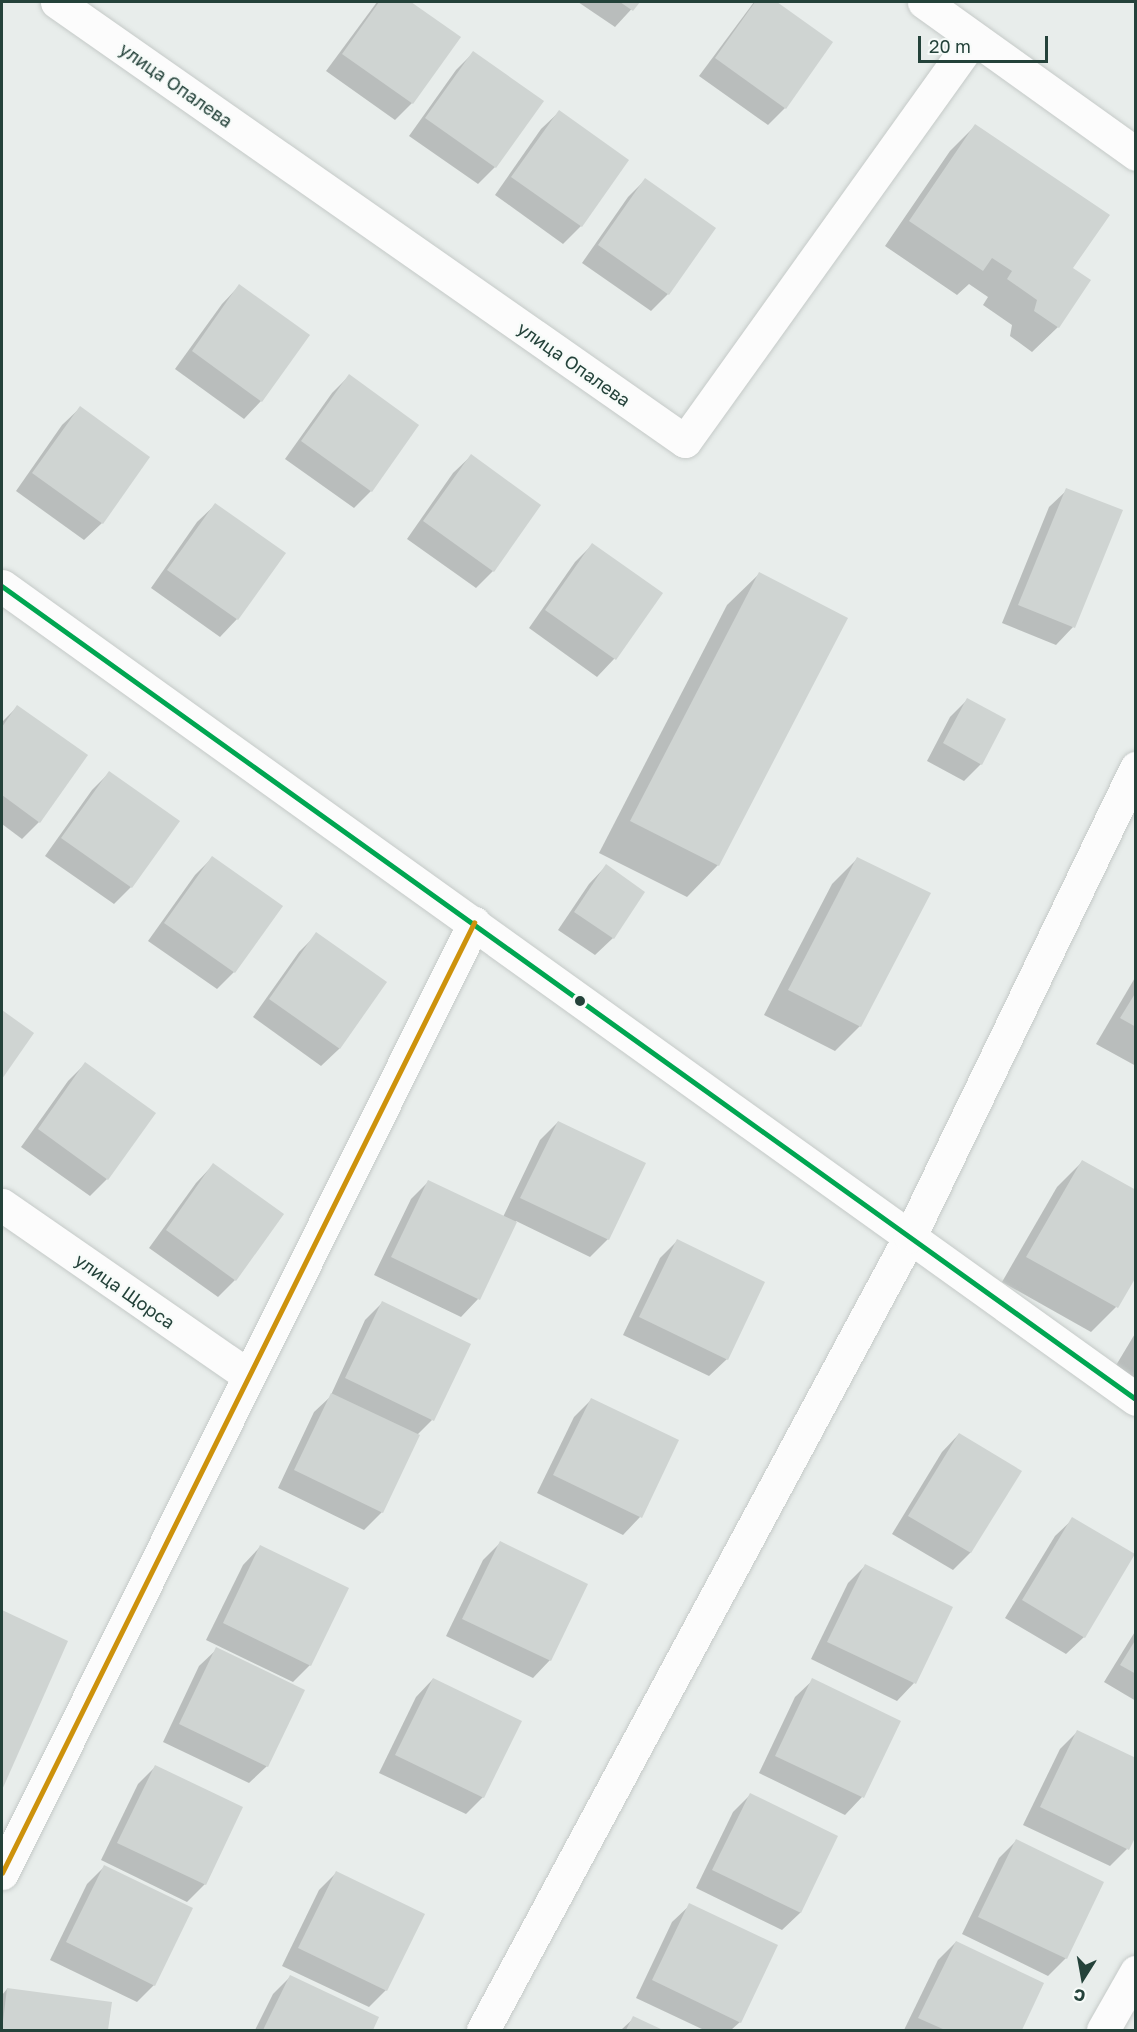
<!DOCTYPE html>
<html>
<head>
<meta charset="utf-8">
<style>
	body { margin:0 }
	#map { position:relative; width:1137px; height:2032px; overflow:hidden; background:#e8edeb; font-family:"Golos Text",sans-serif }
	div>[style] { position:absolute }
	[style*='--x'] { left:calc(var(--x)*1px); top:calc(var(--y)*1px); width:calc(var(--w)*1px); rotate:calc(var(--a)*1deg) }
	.shadow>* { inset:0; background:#0003 }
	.building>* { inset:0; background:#cfd4d2 }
	.roads { filter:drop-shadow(0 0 2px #c5cac8) drop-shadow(0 0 2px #c5cac8) }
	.minor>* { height:33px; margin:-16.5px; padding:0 16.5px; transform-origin:16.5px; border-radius:16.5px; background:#fcfcfc }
	.bus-1>* { height:4.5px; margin:-2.25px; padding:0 2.25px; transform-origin:2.25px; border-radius:2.25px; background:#00a651 }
	.bus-2>* { height:4.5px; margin:-2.25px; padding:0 2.25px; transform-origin:2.25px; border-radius:2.25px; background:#cd920c }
	.dots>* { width:16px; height:16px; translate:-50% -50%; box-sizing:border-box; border:3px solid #f7fbf9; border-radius:50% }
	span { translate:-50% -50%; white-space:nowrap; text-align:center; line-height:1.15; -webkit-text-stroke:4.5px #f7fbf9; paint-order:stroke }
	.street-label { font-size:18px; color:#24423a }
	.frame { position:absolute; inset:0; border:3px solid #24423a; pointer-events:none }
	.north { position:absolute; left:1053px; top:1948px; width:60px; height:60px; -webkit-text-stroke:4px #f7fbf9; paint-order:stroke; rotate:191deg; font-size:16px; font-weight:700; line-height:24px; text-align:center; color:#24423a }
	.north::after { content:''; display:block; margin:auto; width:21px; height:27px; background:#24423a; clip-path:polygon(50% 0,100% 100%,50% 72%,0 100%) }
	.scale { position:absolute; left:918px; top:36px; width:130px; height:27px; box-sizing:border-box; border:3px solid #24423a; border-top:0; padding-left:8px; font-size:18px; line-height:21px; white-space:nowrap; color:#24423a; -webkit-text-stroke:4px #f7fbf9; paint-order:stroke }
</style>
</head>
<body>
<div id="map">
	<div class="shadow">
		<div style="clip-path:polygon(377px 2px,408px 2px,459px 37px,412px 103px,395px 120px,326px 71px)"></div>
		<div style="clip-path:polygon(578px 2px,638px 2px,615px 27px)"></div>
		<div style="clip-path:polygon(754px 2px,775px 2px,831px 42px,785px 108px,768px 125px,699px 76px)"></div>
		<div style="clip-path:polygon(473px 53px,495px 167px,478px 184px,409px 136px,456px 70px)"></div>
		<div style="clip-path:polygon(559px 112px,627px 161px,581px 226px,563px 244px,495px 195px,541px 129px)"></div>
		<div style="clip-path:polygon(975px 126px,1071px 269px,1058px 327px,1032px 352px,1010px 336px,1012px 325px,983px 305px,988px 297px,969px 284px,957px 295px,885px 246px,950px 151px)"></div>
		<div style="clip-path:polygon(645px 180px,668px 294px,651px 311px,582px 263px,628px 197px)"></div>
		<div style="clip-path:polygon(239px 286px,261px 401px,244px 419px,175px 369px,222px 304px)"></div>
		<div style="clip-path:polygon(349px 376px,371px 491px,354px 508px,285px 459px,332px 393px)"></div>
		<div style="clip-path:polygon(80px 408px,102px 523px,84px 540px,16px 491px,62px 425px)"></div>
		<div style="clip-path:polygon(471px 456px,493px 571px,476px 588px,407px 539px,453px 473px)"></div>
		<div style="clip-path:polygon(1067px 490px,1121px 511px,1073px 627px,1056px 645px,1002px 623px,1049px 507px)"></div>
		<div style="clip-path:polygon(215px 505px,283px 554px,237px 619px,220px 637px,151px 588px,197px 522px)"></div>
		<div style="clip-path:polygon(592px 545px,661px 594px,614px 659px,597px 677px,529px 628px,575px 562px)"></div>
		<div style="clip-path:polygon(759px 574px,718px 865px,687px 897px,599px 853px,727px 605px)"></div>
		<div style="clip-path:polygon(967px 700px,981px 764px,964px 781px,927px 761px,950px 717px)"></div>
		<div style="clip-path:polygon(17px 707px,39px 822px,22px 839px,2px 824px,2px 722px)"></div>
		<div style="clip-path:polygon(109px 773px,131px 887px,114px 904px,45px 856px,92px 790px)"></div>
		<div style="clip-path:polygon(212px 858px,234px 972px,217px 989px,148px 941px,195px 875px)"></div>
		<div style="clip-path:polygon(857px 859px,860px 1026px,835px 1051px,764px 1015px,832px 884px)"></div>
		<div style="clip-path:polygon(606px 866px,643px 892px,613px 938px,595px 955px,558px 930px,589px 884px)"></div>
		<div style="clip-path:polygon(317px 934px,385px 983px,339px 1049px,321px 1066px,253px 1017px,299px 952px)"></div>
		<div style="clip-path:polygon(1136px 976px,1136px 1066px,1096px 1044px)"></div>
		<div style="clip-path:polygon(2px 1011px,32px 1033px,2px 1076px)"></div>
		<div style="clip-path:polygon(85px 1064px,107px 1179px,90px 1196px,21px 1147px,68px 1081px)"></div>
		<div style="clip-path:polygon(558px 1122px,608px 1239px,590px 1257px,516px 1221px,478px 1299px,461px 1317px,374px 1275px,411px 1199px,428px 1182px,503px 1217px,540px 1140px)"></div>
		<div style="clip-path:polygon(1082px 1162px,1116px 1307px,1091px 1332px,1002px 1282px,1057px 1187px)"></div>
		<div style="clip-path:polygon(213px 1165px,235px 1280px,218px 1297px,149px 1248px,196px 1183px)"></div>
		<div style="clip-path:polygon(677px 1241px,727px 1359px,709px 1376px,623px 1335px,660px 1258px)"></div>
		<div style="clip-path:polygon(382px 1303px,432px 1420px,417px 1435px,382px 1512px,364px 1530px,278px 1488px,314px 1412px,330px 1397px,365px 1320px)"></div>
		<div style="clip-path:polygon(1136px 1332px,1136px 1378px,1115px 1367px)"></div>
		<div style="clip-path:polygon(591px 1400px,677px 1441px,640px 1517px,623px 1535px,537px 1493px,574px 1417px)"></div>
		<div style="clip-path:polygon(959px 1434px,1020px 1471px,970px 1553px,953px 1570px,892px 1534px,942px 1452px)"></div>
		<div style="clip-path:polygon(1073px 1519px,1084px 1637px,1066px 1654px,1005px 1618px,1055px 1536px)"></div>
		<div style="clip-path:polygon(500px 1543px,550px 1660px,533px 1678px,446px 1636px,483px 1560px)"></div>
		<div style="clip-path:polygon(260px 1547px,310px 1665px,293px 1682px,206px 1640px,243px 1565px)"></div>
		<div style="clip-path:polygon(865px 1566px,914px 1683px,897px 1701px,811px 1659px,848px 1583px)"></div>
		<div style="clip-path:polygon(2px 1612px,66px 1641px,2px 1786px)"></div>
		<div style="clip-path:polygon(1136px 1630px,1136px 1701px,1104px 1682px)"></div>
		<div style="clip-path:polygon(217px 1649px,267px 1766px,249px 1783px,163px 1742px,199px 1666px)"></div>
		<div style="clip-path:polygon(433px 1679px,483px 1797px,466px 1814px,379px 1773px,416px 1697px)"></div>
		<div style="clip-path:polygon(813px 1680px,899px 1722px,862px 1797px,845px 1815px,759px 1773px,795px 1697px)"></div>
		<div style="clip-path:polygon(1078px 1731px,1127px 1849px,1110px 1866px,1023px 1825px,1060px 1749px)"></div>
		<div style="clip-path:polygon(155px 1767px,205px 1884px,187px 1902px,101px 1860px,138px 1784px)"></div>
		<div style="clip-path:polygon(750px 1795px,836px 1836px,800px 1913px,782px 1930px,696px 1888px,733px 1812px)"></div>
		<div style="clip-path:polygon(1016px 1841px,1066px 1958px,1048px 1976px,962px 1934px,999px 1858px)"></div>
		<div style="clip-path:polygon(104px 1867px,154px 1985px,137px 2002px,50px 1960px,87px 1884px)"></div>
		<div style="clip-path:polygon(336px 1873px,386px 1990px,369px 2007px,282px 1966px,319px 1890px)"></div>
		<div style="clip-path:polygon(690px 1905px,740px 2022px,731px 2030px,704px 2030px,636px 1998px,672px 1922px)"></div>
		<div style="clip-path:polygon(956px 1942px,1042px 1984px,1020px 2030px,904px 2030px,938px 1960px)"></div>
		<div style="clip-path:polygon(290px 1977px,377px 2018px,371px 2030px,255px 2030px,273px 1994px)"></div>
		<div style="clip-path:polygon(7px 1989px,110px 2004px,106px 2030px,2px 2030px,2px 1995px)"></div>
		<div style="clip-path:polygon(634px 2018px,659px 2030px,621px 2030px)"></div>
	</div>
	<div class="building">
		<div style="clip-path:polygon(379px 2px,411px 2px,461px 37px,413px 104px,342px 54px)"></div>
		<div style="clip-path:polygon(620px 2px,640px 2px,633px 11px)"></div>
		<div style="clip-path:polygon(755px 2px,777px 2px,833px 42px,786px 109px,715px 58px)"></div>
		<div style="clip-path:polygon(473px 51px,544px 101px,496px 168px,425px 118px)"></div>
		<div style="clip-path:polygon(559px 110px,629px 160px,582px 227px,511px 177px)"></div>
		<div style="clip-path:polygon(975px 124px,1110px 215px,1073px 268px,1091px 280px,1059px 328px,1034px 311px,1037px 300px,1007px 279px,1012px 271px,992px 258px,983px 271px,909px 221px)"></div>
		<div style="clip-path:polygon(645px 178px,716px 228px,669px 295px,598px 245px)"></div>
		<div style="clip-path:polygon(239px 284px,310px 335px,262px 402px,192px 351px)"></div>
		<div style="clip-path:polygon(349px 374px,419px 425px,372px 492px,301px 441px)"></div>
		<div style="clip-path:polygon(80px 406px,150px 457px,103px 524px,32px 473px)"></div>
		<div style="clip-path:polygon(471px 454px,541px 505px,494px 572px,423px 521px)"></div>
		<div style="clip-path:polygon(1066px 488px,1123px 510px,1075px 628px,1018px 605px)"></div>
		<div style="clip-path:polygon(215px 503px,286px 553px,238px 620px,167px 570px)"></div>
		<div style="clip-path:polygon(592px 543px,663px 593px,616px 660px,545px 610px)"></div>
		<div style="clip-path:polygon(759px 572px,848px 618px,719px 866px,630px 821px)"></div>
		<div style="clip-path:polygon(967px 698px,1006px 719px,982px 765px,943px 743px)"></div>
		<div style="clip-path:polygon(17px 705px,88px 755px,40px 823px,2px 795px,2px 727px)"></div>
		<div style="clip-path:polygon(109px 771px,180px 821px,132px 888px,61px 838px)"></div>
		<div style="clip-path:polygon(212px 856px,283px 906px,235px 973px,164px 923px)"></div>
		<div style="clip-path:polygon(857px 857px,931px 893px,861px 1027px,788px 990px)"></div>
		<div style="clip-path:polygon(606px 864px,645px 892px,614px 939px,574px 912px)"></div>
		<div style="clip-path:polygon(316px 932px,387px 982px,340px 1049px,269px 999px)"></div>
		<div style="clip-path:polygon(1136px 992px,1136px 1027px,1120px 1018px)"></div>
		<div style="clip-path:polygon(2px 1010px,34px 1033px,2px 1079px)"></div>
		<div style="clip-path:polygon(85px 1062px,156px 1113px,108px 1180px,38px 1129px)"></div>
		<div style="clip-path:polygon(558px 1121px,646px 1163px,609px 1240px,520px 1198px)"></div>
		<div style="clip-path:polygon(1082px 1160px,1136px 1190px,1136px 1277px,1118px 1308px,1026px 1257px)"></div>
		<div style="clip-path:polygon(213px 1163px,284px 1214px,236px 1281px,166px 1230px)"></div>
		<div style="clip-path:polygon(428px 1180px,517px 1222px,480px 1300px,391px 1257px)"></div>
		<div style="clip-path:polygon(677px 1239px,765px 1282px,728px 1360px,639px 1317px)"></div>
		<div style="clip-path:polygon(382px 1301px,471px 1344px,434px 1421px,345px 1378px)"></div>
		<div style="clip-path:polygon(331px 1393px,420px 1435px,383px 1513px,294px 1470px)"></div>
		<div style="clip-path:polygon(591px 1398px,679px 1440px,642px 1518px,553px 1475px)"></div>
		<div style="clip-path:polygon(959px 1433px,1022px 1471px,971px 1553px,908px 1516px)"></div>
		<div style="clip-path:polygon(1072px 1517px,1135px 1554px,1085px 1638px,1022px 1600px)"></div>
		<div style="clip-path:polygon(500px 1541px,588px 1584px,551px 1661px,462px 1619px)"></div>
		<div style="clip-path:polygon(260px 1545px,349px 1588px,311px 1666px,223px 1623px)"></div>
		<div style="clip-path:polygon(865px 1564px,953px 1607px,916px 1684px,827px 1642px)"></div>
		<div style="clip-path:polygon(2px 1610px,68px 1641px,2px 1790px)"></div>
		<div style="clip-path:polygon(1136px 1639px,1136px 1674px,1120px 1665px)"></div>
		<div style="clip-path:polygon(216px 1647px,305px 1690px,268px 1767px,179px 1724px)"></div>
		<div style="clip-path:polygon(433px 1678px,522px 1721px,484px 1798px,395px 1755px)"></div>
		<div style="clip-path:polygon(812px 1678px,901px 1721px,864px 1798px,775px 1756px)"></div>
		<div style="clip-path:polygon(1077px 1730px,1136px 1758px,1136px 1836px,1129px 1850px,1040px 1807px)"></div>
		<div style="clip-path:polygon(155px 1765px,243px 1807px,206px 1885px,117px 1843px)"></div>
		<div style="clip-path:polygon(750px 1793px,838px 1836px,801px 1913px,712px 1870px)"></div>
		<div style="clip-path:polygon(1016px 1839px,1104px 1882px,1067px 1959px,978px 1917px)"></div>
		<div style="clip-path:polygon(104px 1865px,193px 1908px,155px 1986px,66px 1942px)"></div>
		<div style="clip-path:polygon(336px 1871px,425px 1914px,387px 1991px,298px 1948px)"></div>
		<div style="clip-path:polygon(689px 1903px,778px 1945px,741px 2023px,652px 1980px)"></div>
		<div style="clip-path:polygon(956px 1941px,1044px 1983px,1022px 2030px,945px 2030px,918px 2018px)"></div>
		<div style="clip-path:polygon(290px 1975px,379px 2017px,373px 2030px,263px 2030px)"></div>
		<div style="clip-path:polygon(7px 1988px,112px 2002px,108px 2030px,2px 2030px)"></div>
		<div style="clip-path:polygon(633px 2016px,663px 2030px,626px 2030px)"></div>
	</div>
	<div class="roads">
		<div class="minor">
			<div style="--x:57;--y:2;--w:766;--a:34.96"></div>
			<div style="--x:685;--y:441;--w:495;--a:-54.4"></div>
			<div style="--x:924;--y:2;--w:261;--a:35.6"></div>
			<div style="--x:2;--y:586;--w:1395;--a:35.64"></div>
			<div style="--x:2;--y:1205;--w:300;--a:34.7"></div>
			<div style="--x:2;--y:1873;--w:1061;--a:-63.58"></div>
			<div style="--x:483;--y:2030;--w:902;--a:-61.73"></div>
			<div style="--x:910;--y:1236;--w:520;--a:-64.22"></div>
			<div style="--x:1103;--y:2030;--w:67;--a:-60.4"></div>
		</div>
	</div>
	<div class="bus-1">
		<div style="--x:2;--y:586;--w:1395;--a:35.64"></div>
	</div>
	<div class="bus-2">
		<div style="--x:2;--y:1873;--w:1061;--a:-63.58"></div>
	</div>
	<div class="dots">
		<div style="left:580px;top:1001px;background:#24423a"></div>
	</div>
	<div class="street-label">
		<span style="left:176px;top:85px;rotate:35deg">улица Опалева</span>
		<span style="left:574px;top:364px;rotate:35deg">улица Опалева</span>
		<span style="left:125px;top:1291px;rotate:35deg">улица Щорса</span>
	</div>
	<div class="frame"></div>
	<div class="north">С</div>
	<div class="scale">20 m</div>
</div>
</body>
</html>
